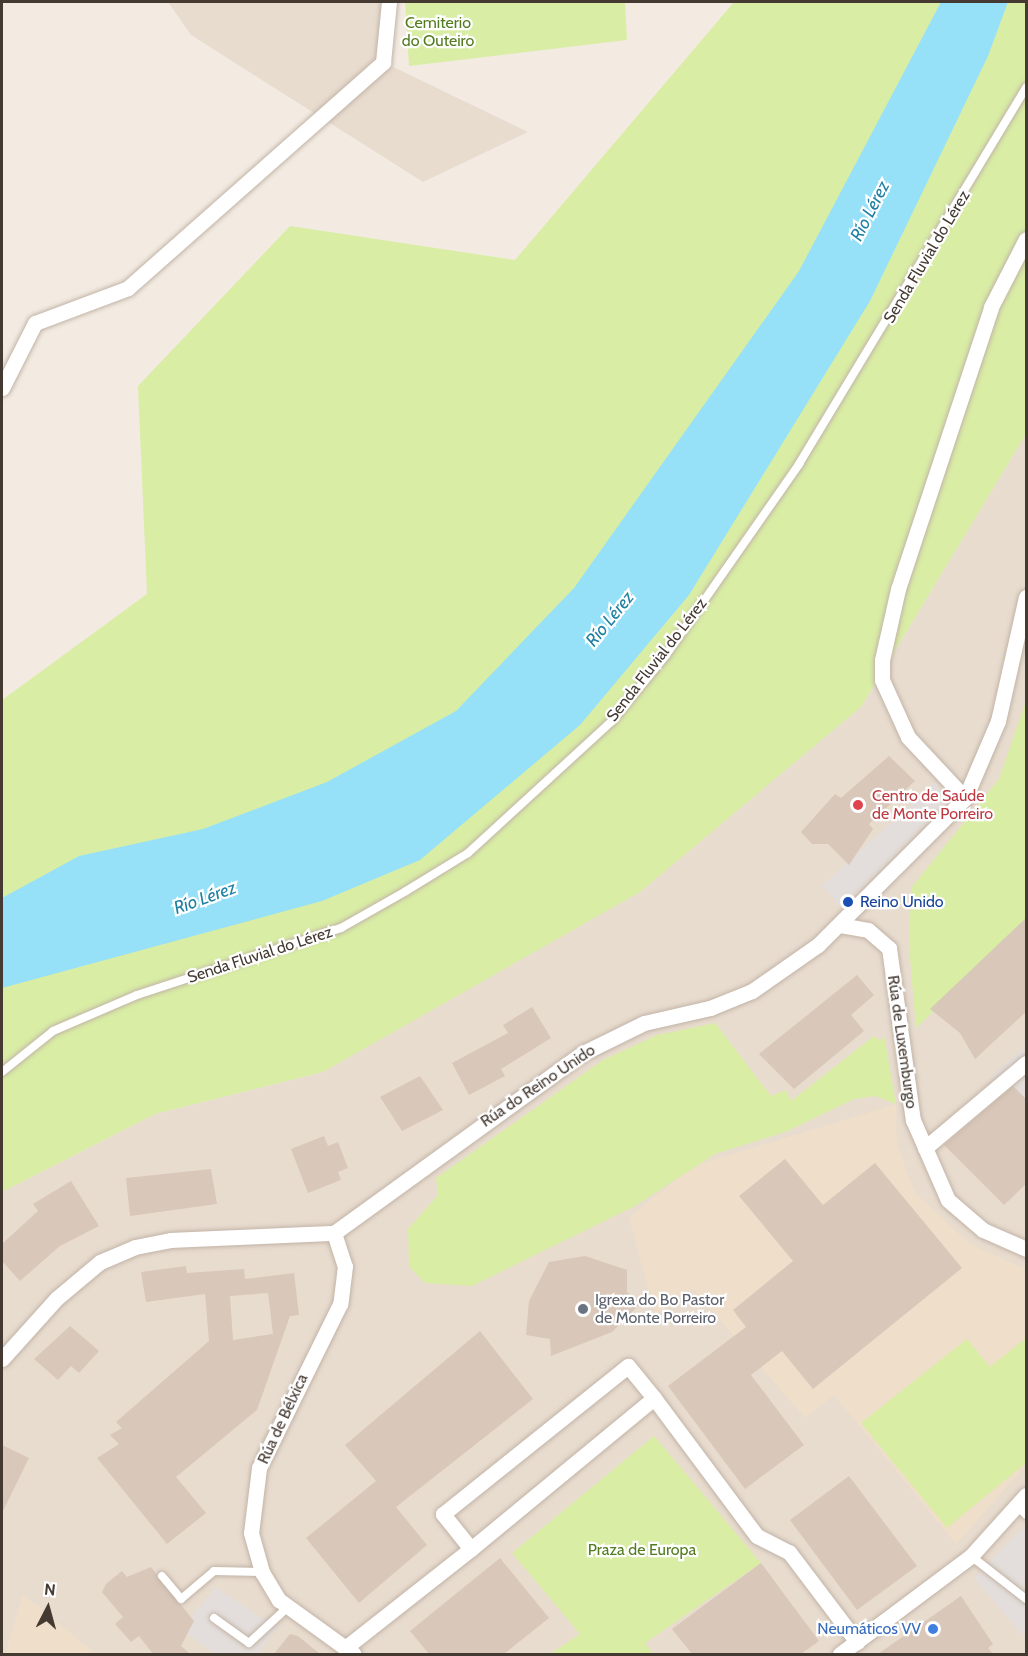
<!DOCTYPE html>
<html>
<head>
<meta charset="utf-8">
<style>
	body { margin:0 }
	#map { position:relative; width:1028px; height:1656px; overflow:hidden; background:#f3ebe2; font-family:Cabin,sans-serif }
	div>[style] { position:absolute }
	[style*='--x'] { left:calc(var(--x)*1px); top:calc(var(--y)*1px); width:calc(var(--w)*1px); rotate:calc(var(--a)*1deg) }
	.residential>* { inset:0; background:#e8dccf }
	.education>* { inset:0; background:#eedeca }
	.green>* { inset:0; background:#d9eda5 }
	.parking>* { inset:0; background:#e3dedb }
	.water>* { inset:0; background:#96e1f8 }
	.building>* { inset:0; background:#d9c7b9 }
	.roads { filter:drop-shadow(0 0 2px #c2b4a7) drop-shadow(0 0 2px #c2b4a7) }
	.service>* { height:8px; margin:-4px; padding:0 4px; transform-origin:4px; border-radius:4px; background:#fff }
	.minor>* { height:15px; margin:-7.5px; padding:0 7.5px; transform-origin:7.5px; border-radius:7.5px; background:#fff }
	.dots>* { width:16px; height:16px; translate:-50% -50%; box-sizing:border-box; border:3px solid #fff; border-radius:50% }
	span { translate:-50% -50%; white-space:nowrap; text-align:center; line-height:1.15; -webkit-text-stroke:4.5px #fff; paint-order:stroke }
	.park-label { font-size:16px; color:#527c1f }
	.street-label { font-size:16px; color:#453a32 }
	.health-label { font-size:16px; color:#be3a42 }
	.left { translate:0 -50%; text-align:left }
	.transit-label { font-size:16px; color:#164399 }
	.worship-label { font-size:16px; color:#5b616d }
	.shop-label { font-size:16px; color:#366cbe }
	.right { translate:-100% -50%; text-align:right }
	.water-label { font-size:18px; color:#1e80a2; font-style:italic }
	.frame { position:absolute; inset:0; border:3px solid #453a32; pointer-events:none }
	.north { position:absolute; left:18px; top:1578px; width:60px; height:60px; -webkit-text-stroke:4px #fff; paint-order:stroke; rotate:6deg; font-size:16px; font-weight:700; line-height:24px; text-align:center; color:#453a32 }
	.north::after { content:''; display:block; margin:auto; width:21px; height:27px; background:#453a32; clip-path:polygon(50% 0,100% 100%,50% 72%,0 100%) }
</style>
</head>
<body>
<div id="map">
	<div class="residential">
		<div style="clip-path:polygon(168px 2px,386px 2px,383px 62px,528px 132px,423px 182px,191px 35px)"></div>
		<div style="clip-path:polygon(1026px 434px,1026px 1654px,2px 1654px,2px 1192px,155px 1114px,323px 1072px,861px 707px)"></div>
	</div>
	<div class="education">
		<div style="clip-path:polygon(896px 1104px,897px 1145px,915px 1193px,971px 1245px,1026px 1269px,1026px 1465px,956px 1544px,834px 1395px,805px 1418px,693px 1289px,655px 1315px,629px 1217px,693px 1166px)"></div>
		<div style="clip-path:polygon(23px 1594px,96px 1654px,5px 1654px)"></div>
	</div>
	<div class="green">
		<div style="clip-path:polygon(405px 2px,625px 2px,627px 40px,409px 66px)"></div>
		<div style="clip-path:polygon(734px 2px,1026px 2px,1026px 434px,861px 707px,640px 892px,323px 1072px,155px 1114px,2px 1192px,2px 700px,147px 594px,138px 386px,290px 226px,515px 260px)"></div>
		<div style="clip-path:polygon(1026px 701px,1026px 933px,1021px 928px,916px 1028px,909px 946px,911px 888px,999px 779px)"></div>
		<div style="clip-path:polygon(715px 1023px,771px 1096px,786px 1090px,791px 1101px,874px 1036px,881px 1041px,884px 1035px,896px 1104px,875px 1096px,854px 1099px,785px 1132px,715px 1154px,635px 1206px,472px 1286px,425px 1283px,409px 1266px,408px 1229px,438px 1195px,436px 1178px,603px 1060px,657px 1035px)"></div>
		<div style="clip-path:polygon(1026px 1338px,1026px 1463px,947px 1528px,861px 1423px,967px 1339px,990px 1367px)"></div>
		<div style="clip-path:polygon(654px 1436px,761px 1563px,645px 1643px,653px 1654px,550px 1654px,580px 1634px,512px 1553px)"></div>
	</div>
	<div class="parking">
		<div style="clip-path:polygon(936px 781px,947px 802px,842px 908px,822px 886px)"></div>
		<div style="clip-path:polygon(1026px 1046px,1026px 1111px,991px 1077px)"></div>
		<div style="clip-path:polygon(1026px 1525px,1026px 1639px,974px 1578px)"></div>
		<div style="clip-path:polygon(216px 1587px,262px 1619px,270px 1616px,280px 1625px,257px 1654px,215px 1654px,182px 1629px)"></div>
	</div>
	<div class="water">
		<div style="clip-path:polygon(941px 2px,1008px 2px,988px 56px,870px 301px,689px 595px,580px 725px,420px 860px,322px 901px,2px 988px,2px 898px,79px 856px,203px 829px,327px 782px,456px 711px,574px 588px,799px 271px)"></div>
	</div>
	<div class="building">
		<div style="clip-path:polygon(889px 756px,915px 781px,869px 824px,873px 829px,849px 865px,828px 844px,812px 844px,801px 832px,835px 794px,841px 798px)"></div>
		<div style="clip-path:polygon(1026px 918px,1026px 1012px,975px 1059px,960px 1033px,930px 1009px)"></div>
		<div style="clip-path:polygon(857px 975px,874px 995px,851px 1015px,864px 1031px,794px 1089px,759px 1054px)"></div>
		<div style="clip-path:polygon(532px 1007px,551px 1038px,501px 1069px,505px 1076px,469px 1095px,452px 1063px,508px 1033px,503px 1025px)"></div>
		<div style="clip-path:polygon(420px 1076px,443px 1110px,402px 1131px,380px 1097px)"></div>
		<div style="clip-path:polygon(1013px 1086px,1026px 1099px,1026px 1184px,1004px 1205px,944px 1145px)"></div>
		<div style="clip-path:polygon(324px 1136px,328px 1146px,338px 1142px,348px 1168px,338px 1172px,341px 1180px,308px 1193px,291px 1149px)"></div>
		<div style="clip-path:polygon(785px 1159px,823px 1205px,875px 1163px,962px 1268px,813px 1389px,782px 1351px,751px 1375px,804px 1445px,745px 1489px,668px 1386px,746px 1327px,733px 1310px,793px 1261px,739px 1196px)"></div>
		<div style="clip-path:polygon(211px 1169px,217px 1204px,130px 1216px,126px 1178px)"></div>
		<div style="clip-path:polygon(71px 1181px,99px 1226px,60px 1246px,20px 1281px,2px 1261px,2px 1244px,38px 1211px,33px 1204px)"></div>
		<div style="clip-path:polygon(585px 1256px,627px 1270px,627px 1292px,641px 1303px,612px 1332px,551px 1356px,550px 1339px,526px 1335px,529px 1301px,549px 1262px)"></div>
		<div style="clip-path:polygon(evenodd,186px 1266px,187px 1273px,244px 1269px,245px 1279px,294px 1273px,299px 1315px,290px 1316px,257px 1410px,176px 1477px,206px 1513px,167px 1544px,97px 1458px,119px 1444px,110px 1435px,122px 1428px,116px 1422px,209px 1341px,205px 1294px,146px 1302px,141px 1272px,186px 1266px,268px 1293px,273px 1334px,233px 1340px,230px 1296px,268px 1293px)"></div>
		<div style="clip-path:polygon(70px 1326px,99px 1351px,79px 1373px,71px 1366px,58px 1380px,34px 1359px)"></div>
		<div style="clip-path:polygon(480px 1331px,533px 1399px,396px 1507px,427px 1545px,359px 1603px,306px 1538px,376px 1481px,345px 1445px)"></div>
		<div style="clip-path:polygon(2px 1445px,29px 1458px,2px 1513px)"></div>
		<div style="clip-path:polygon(849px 1476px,917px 1566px,857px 1610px,790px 1520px)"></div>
		<div style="clip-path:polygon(500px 1558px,549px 1618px,504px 1654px,429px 1654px,410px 1631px)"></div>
		<div style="clip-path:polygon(761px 1563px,819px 1641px,801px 1654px,692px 1654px,672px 1629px)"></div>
		<div style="clip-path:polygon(151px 1567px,194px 1621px,181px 1646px,190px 1654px,153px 1654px,139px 1636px,131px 1642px,115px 1624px,123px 1617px,102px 1592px,106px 1584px,122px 1571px,127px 1577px)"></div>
		<div style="clip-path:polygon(961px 1596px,993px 1644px,988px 1648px,993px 1654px,878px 1654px)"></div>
		<div style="clip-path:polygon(290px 1634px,298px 1636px,320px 1654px,274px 1654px)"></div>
	</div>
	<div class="roads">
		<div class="service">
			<div style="--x:2;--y:1072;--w:65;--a:-38.8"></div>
			<div style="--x:53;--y:1031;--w:91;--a:-23.2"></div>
			<div style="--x:137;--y:995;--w:215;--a:-18.2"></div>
			<div style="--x:341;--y:928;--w:75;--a:-29.6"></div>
			<div style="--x:406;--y:891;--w:73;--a:-31.5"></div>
			<div style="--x:468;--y:853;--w:195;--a:-42.5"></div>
			<div style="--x:612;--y:721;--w:85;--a:-50.7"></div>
			<div style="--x:666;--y:655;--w:233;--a:-55.1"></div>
			<div style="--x:799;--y:464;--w:440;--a:-58.9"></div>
			<div style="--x:1018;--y:1507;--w:11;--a:45"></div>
			<div style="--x:971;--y:1556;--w:70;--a:38"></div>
			<div style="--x:162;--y:1576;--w:30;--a:50"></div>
			<div style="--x:181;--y:1599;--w:43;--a:-40.3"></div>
			<div style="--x:214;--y:1571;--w:48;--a:1.2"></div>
			<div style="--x:214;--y:1618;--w:43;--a:35.5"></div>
			<div style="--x:249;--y:1643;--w:53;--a:-42.7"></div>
		</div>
		<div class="minor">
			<div style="--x:2;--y:388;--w:73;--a:-63.1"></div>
			<div style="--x:35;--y:323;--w:99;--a:-20.6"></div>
			<div style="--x:128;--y:288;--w:341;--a:-41.5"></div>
			<div style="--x:383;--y:62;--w:60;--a:-84.3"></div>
			<div style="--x:965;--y:798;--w:83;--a:-133.1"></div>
			<div style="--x:908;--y:737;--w:63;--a:-114.5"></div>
			<div style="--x:882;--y:680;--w:20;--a:-90"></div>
			<div style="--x:882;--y:660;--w:73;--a:-77.3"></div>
			<div style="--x:898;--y:589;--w:297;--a:-71.7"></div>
			<div style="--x:991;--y:307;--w:76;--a:-62.8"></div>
			<div style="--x:840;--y:925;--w:28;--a:10"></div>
			<div style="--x:868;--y:930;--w:28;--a:41"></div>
			<div style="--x:889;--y:948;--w:174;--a:82.1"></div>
			<div style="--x:913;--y:1120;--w:87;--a:66.4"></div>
			<div style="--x:948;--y:1200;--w:46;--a:40.6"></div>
			<div style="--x:983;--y:1230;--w:47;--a:23.8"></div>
			<div style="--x:925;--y:1148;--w:132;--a:-40.1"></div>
			<div style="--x:334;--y:1233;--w:35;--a:72"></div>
			<div style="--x:345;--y:1266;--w:38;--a:97"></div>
			<div style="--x:340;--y:1304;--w:183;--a:116.3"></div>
			<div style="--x:259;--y:1468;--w:65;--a:97"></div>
			<div style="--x:251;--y:1533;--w:41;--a:74.2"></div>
			<div style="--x:262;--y:1572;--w:33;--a:59"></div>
			<div style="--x:279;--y:1600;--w:92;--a:35.8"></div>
			<div style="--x:2;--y:1359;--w:82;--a:-48"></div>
			<div style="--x:57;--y:1298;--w:56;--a:-39.9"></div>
			<div style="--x:100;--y:1262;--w:38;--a:-23"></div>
			<div style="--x:135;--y:1247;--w:37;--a:-11"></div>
			<div style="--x:171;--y:1240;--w:163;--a:-2.5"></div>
			<div style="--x:334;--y:1233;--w:307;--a:-35.9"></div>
			<div style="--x:583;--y:1053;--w:68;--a:-26.2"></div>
			<div style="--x:644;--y:1023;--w:68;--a:-12.8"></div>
			<div style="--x:710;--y:1008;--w:45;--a:-22"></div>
			<div style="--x:752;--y:991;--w:80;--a:-34.9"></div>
			<div style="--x:818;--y:945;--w:208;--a:-45"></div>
			<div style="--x:965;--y:798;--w:84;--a:-66.8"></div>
			<div style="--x:998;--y:721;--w:127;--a:-77.3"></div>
			<div style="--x:654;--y:1398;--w:237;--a:140.5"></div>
			<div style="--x:471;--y:1549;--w:45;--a:-128.7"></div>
			<div style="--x:443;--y:1514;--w:237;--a:-38.7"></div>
			<div style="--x:628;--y:1366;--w:41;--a:50.9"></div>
			<div style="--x:654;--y:1398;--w:172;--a:53.3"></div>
			<div style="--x:757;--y:1536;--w:36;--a:27"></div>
			<div style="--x:789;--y:1552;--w:113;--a:52.9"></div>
			<div style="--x:345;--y:1648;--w:160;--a:-38.2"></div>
			<div style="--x:840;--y:1654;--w:164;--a:-36.8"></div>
			<div style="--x:971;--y:1556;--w:82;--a:-48"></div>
		</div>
	</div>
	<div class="dots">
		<div style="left:858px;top:805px;background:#e0444e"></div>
		<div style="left:848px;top:902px;background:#1a4fb4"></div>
		<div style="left:583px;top:1309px;background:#6b7280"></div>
		<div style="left:933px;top:1629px;background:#3f7fe0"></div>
	</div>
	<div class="park-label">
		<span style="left:438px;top:32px">Cemiterio<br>do Outeiro</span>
		<span style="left:642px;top:1550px">Praza de Europa</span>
	</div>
	<div class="street-label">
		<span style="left:927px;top:257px;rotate:-59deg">Senda Fluvial do Lérez</span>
		<span style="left:657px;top:660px;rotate:-52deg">Senda Fluvial do Lérez</span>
		<span style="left:260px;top:955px;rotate:-18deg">Senda Fluvial do Lérez</span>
		<span style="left:902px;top:1042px;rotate:82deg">Rúa de Luxemburgo</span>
		<span style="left:538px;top:1086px;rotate:-34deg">Rúa do Reino Unido</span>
		<span style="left:283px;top:1419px;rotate:-65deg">Rúa de Bélxica</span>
	</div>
	<div class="health-label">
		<span class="left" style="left:872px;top:805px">Centro de Saúde<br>de Monte Porreiro</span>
	</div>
	<div class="transit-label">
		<span class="left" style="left:860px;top:902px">Reino Unido</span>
	</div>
	<div class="worship-label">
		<span class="left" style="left:595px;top:1309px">Igrexa do Bo Pastor<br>de Monte Porreiro</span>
	</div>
	<div class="shop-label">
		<span class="right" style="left:921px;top:1629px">Neumáticos VV</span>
	</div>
	<div class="water-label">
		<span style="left:870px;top:211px;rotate:-63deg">Río Lérez</span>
		<span style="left:610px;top:619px;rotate:-51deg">Río Lérez</span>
		<span style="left:205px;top:898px;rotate:-20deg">Río Lérez</span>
	</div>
	<div class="frame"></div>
	<div class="north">N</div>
</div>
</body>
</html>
